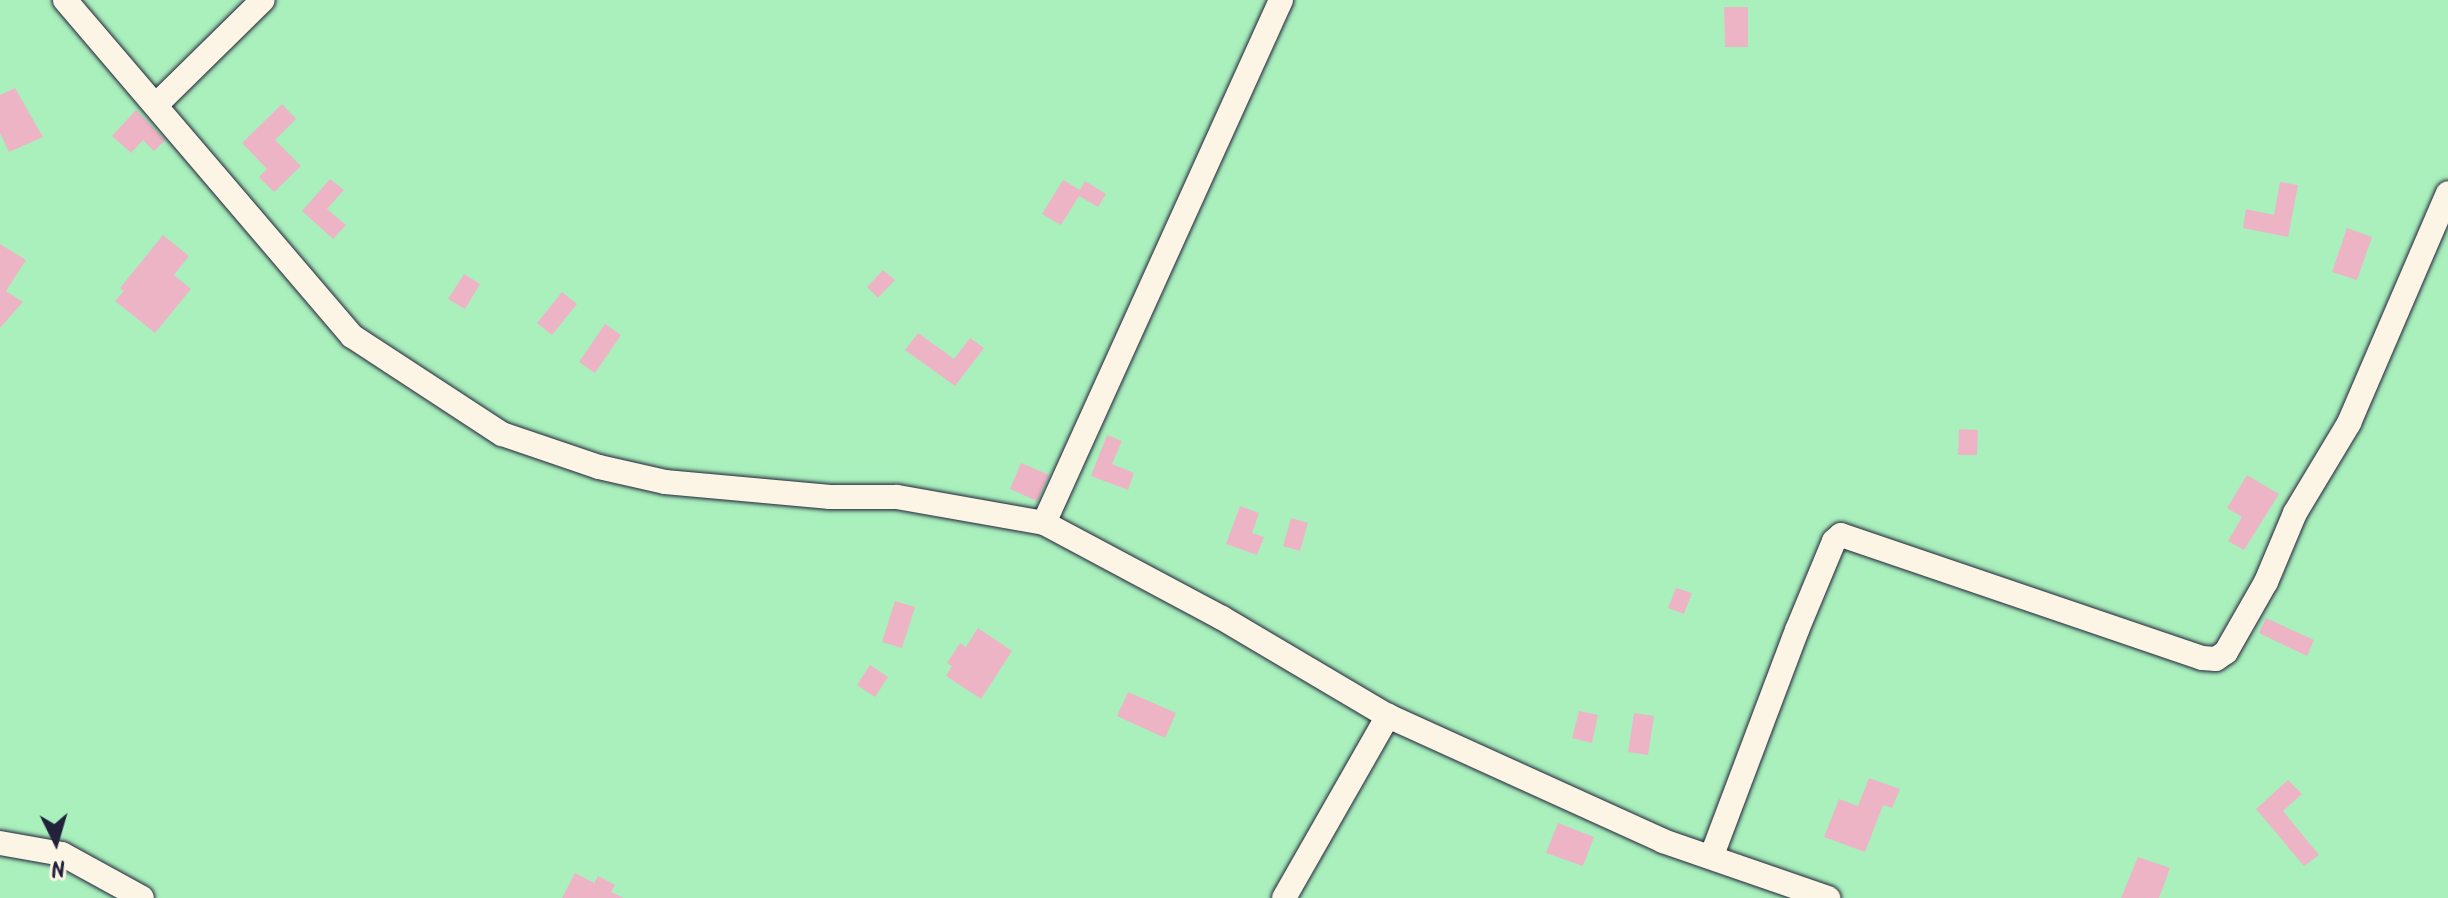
<!DOCTYPE html>
<html>
<head>
<meta charset="utf-8">
<style>
	body { margin:0 }
	#map { position:relative; width:2448px; height:898px; overflow:hidden; background:#fcf5e5; font-family:Kalam,sans-serif }
	div>[style] { position:absolute }
	[style*='--x'] { left:calc(var(--x)*1px); top:calc(var(--y)*1px); width:calc(var(--w)*1px); rotate:calc(var(--a)*1deg) }
	.green>* { inset:0; background:#a9f0bd }
	.building>* { inset:0; background:#edb4c6 }
	.roads { filter:drop-shadow(0 0 2px #22223b) drop-shadow(0 0 2px #22223b) }
	.minor>* { height:24px; margin:-12px; padding:0 12px; transform-origin:12px; border-radius:12px; background:#fcf5e5 }
	span { translate:-50% -50%; white-space:nowrap; text-align:center; line-height:1.15; -webkit-text-stroke:7px #fcf5e5; paint-order:stroke }
	.north { position:absolute; left:16px; top:802px; width:80px; height:80px; -webkit-text-stroke:6px #fcf5e5; paint-order:stroke; rotate:175deg; font-size:22px; font-weight:700; line-height:32px; text-align:center; color:#22223b }
	.north::after { content:''; display:block; margin:auto; width:28px; height:36px; background:#22223b; clip-path:polygon(50% 0,100% 100%,50% 72%,0 100%) }
</style>
</head>
<body>
<div id="map">
	<div class="green">
		<div style="clip-path:polygon(0 0,2448px 0,2448px 898px,0 898px)"></div>
	</div>
	<div class="building">
		<div style="clip-path:polygon(1724px 7px,1748px 7px,1748px 47px,1725px 47px)"></div>
		<div style="clip-path:polygon(15px 88px,43px 137px,9px 152px,0 133px,0 95px)"></div>
		<div style="clip-path:polygon(282px 104px,296px 119px,275px 140px,301px 166px,274px 192px,259px 177px,267px 169px,242px 143px)"></div>
		<div style="clip-path:polygon(136px 110px,165px 140px,154px 151px,143px 140px,131px 153px,112px 136px)"></div>
		<div style="clip-path:polygon(330px 179px,344px 190px,327px 209px,346px 225px,333px 239px,302px 211px)"></div>
		<div style="clip-path:polygon(1063px 180px,1080px 190px,1085px 181px,1106px 194px,1098px 207px,1079px 196px,1061px 225px,1042px 214px)"></div>
		<div style="clip-path:polygon(2280px 182px,2298px 185px,2288px 237px,2243px 228px,2246px 209px,2274px 215px)"></div>
		<div style="clip-path:polygon(2347px 228px,2372px 237px,2357px 280px,2332px 272px)"></div>
		<div style="clip-path:polygon(163px 235px,189px 256px,174px 275px,191px 289px,155px 333px,115px 301px,124px 291px,120px 288px)"></div>
		<div style="clip-path:polygon(0 244px,26px 260px,6px 291px,23px 302px,0 328px)"></div>
		<div style="clip-path:polygon(883px 270px,895px 280px,878px 298px,867px 287px)"></div>
		<div style="clip-path:polygon(464px 274px,480px 284px,465px 309px,448px 299px)"></div>
		<div style="clip-path:polygon(562px 292px,577px 304px,552px 335px,537px 323px)"></div>
		<div style="clip-path:polygon(605px 324px,621px 335px,595px 373px,579px 362px)"></div>
		<div style="clip-path:polygon(918px 333px,954px 359px,970px 338px,984px 348px,955px 386px,905px 350px)"></div>
		<div style="clip-path:polygon(1959px 429px,1978px 430px,1977px 455px,1958px 455px)"></div>
		<div style="clip-path:polygon(1107px 435px,1122px 441px,1112px 464px,1134px 473px,1128px 490px,1091px 476px)"></div>
		<div style="clip-path:polygon(1021px 463px,1049px 475px,1037px 501px,1010px 489px)"></div>
		<div style="clip-path:polygon(2247px 475px,2279px 494px,2244px 550px,2228px 541px,2242px 517px,2227px 508px)"></div>
		<div style="clip-path:polygon(1240px 506px,1259px 513px,1252px 533px,1264px 537px,1257px 555px,1226px 544px)"></div>
		<div style="clip-path:polygon(1291px 518px,1308px 523px,1300px 551px,1283px 546px)"></div>
		<div style="clip-path:polygon(1676px 588px,1692px 593px,1684px 614px,1668px 608px)"></div>
		<div style="clip-path:polygon(895px 601px,915px 607px,902px 648px,882px 642px)"></div>
		<div style="clip-path:polygon(2266px 618px,2314px 640px,2307px 656px,2259px 633px)"></div>
		<div style="clip-path:polygon(978px 628px,1012px 651px,981px 699px,946px 676px,952px 666px,947px 663px,960px 643px,966px 647px)"></div>
		<div style="clip-path:polygon(870px 665px,888px 677px,875px 697px,857px 685px)"></div>
		<div style="clip-path:polygon(1128px 692px,1176px 713px,1165px 738px,1117px 716px)"></div>
		<div style="clip-path:polygon(1579px 711px,1598px 715px,1592px 743px,1572px 738px)"></div>
		<div style="clip-path:polygon(1634px 713px,1654px 716px,1648px 755px,1628px 752px)"></div>
		<div style="clip-path:polygon(1869px 778px,1900px 789px,1892px 808px,1883px 805px,1865px 852px,1824px 837px,1839px 799px,1858px 806px)"></div>
		<div style="clip-path:polygon(2288px 780px,2302px 794px,2283px 811px,2319px 855px,2304px 866px,2256px 809px)"></div>
		<div style="clip-path:polygon(1558px 823px,1594px 837px,1583px 866px,1546px 853px)"></div>
		<div style="clip-path:polygon(2138px 857px,2170px 868px,2159px 898px,2121px 898px)"></div>
		<div style="clip-path:polygon(575px 873px,594px 883px,598px 876px,615px 885px,611px 892px,624px 898px,562px 898px)"></div>
	</div>
	<div class="roads">
		<div class="minor">
			<div style="--x:65;--y:0;--w:442;--a:49.5"></div>
			<div style="--x:352;--y:336;--w:179;--a:33.2"></div>
			<div style="--x:502;--y:434;--w:102;--a:18.8"></div>
			<div style="--x:599;--y:467;--w:68;--a:12.8"></div>
			<div style="--x:665;--y:482;--w:166;--a:5.2"></div>
			<div style="--x:830;--y:497;--w:67;--a:0"></div>
			<div style="--x:897;--y:497;--w:149;--a:10"></div>
			<div style="--x:1044;--y:523;--w:202;--a:28.1"></div>
			<div style="--x:1222;--y:618;--w:193;--a:30.6"></div>
			<div style="--x:1388;--y:716;--w:302;--a:24.4"></div>
			<div style="--x:1663;--y:841;--w:175;--a:19.1"></div>
			<div style="--x:157;--y:104;--w:148;--a:-44.5"></div>
			<div style="--x:1044;--y:523;--w:574;--a:-65.62"></div>
			<div style="--x:0;--y:843;--w:63;--a:10.1"></div>
			<div style="--x:62;--y:854;--w:91;--a:28.8"></div>
			<div style="--x:1712;--y:855;--w:241;--a:-69.3"></div>
			<div style="--x:1797;--y:630;--w:96;--a:-67.4"></div>
			<div style="--x:1834;--y:541;--w:9;--a:-41"></div>
			<div style="--x:1841;--y:535;--w:381;--a:18.8"></div>
			<div style="--x:2202;--y:658;--w:14;--a:4"></div>
			<div style="--x:2216;--y:659;--w:12;--a:-35"></div>
			<div style="--x:2226;--y:652;--w:81;--a:-60.3"></div>
			<div style="--x:2266;--y:582;--w:75;--a:-67.2"></div>
			<div style="--x:2295;--y:513;--w:105;--a:-59"></div>
			<div style="--x:2349;--y:423;--w:250;--a:-66.7"></div>
			<div style="--x:1284;--y:898;--w:210;--a:-60.3"></div>
		</div>
	</div>
	<div class="north">N</div>
</div>
</body>
</html>
